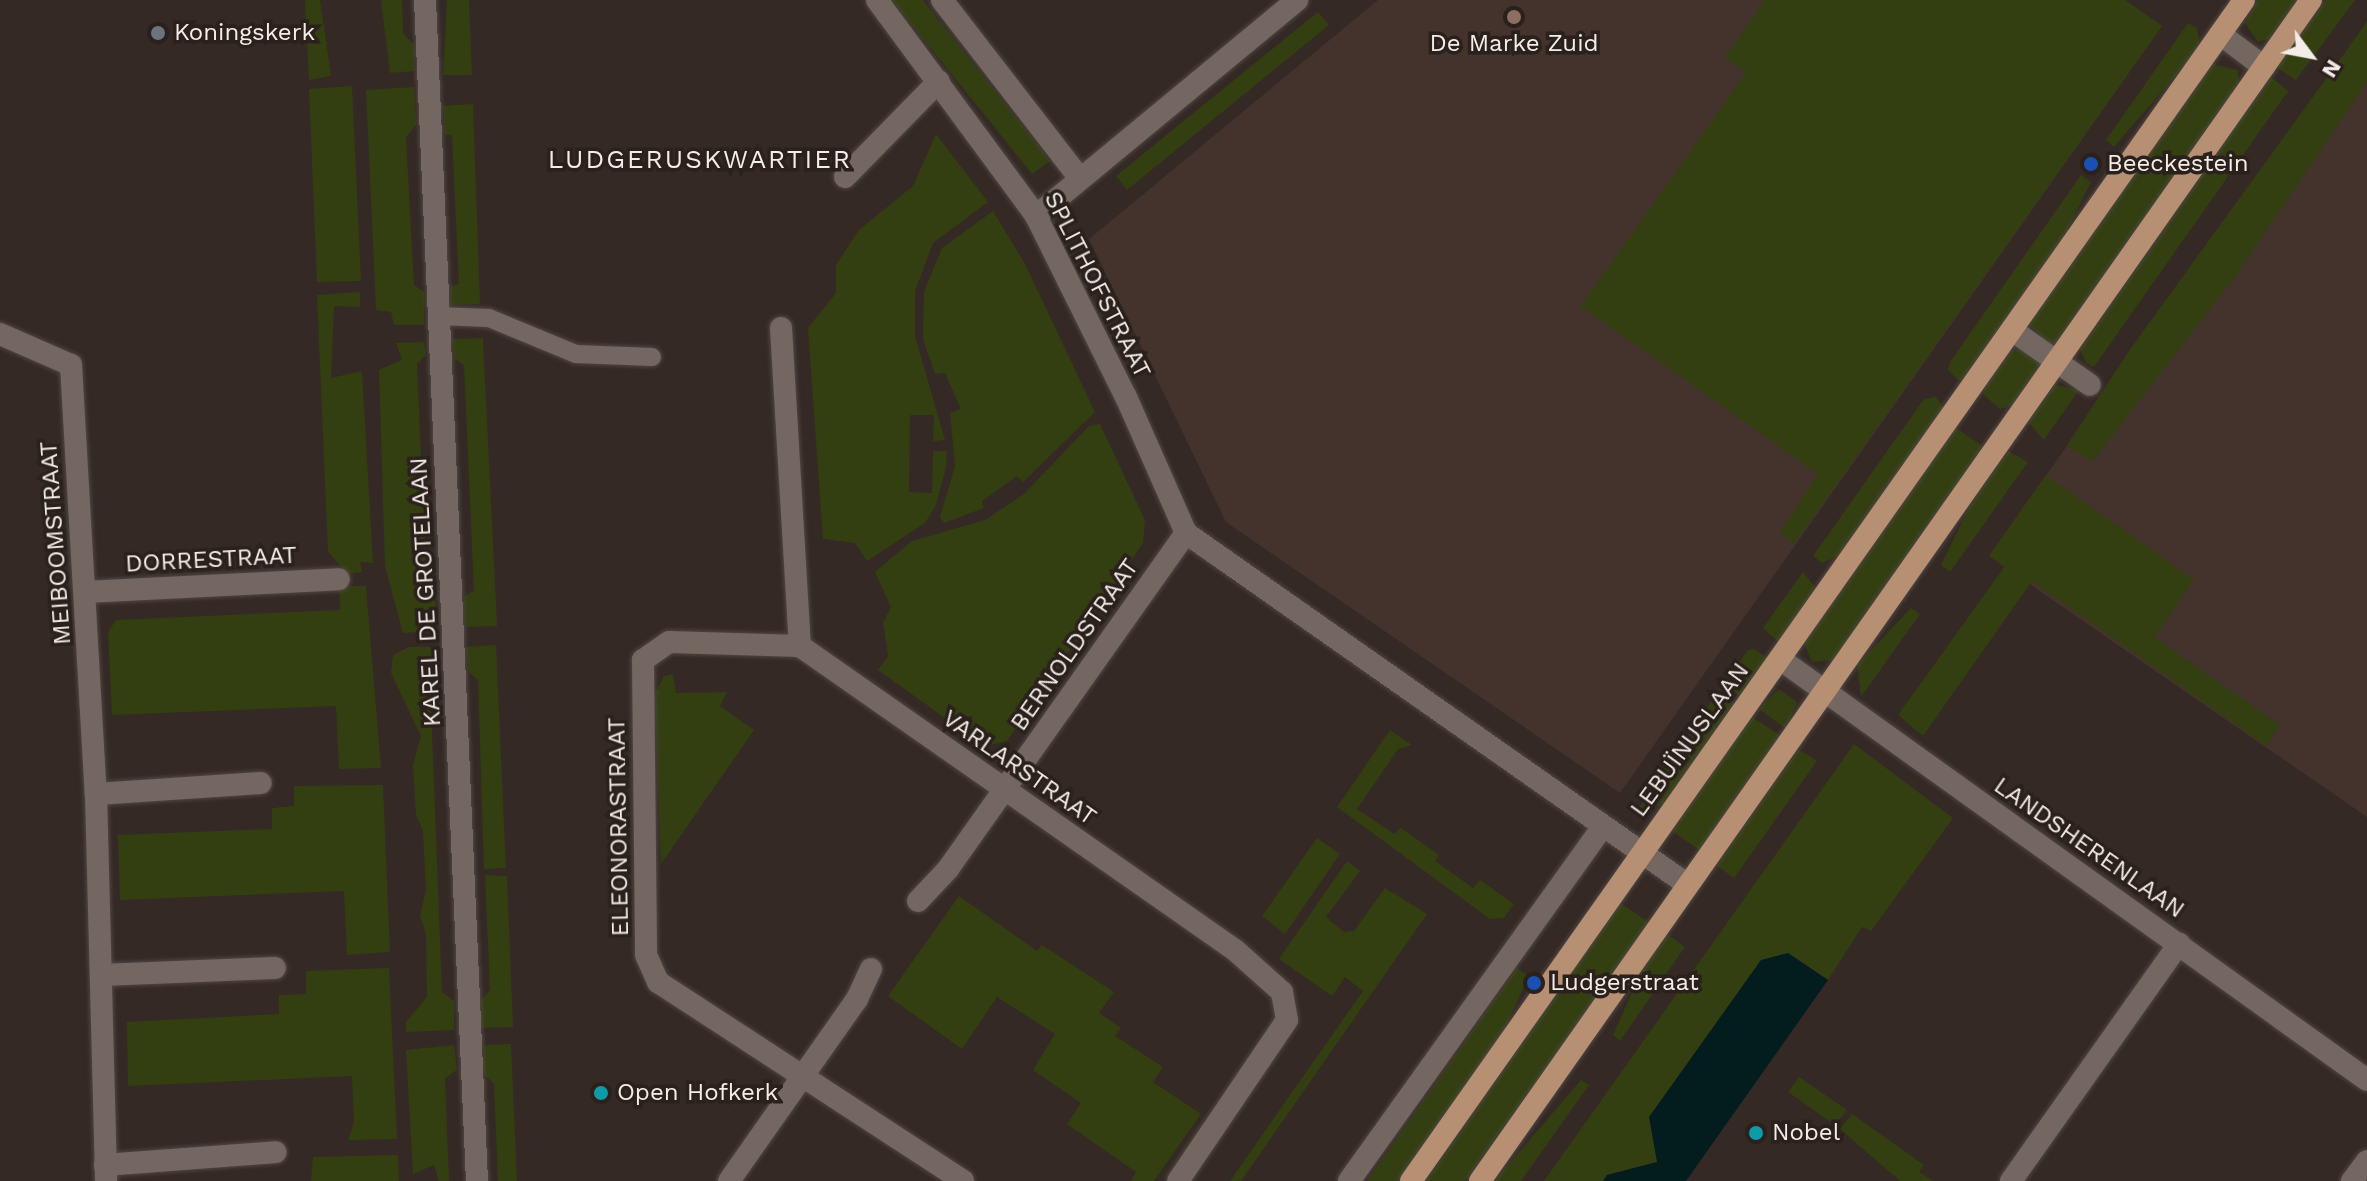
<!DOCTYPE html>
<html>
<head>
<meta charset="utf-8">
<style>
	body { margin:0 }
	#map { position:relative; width:2367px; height:1181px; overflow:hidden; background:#342925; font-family:"Work Sans",sans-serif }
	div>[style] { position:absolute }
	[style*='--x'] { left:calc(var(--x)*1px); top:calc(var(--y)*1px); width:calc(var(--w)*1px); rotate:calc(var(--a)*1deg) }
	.built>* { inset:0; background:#44332d }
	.green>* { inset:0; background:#333f11 }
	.water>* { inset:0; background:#031c1d }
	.roads { filter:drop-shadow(0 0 2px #4f4643) drop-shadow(0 0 2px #4f4643) }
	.service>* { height:18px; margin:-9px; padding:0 9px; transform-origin:9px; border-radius:9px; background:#746762 }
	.minor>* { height:22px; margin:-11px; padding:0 11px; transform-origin:11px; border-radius:11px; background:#746762 }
	.primary>* { height:22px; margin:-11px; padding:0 11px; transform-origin:11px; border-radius:11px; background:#b78f72 }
	.dots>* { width:22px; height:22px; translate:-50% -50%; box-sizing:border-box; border:4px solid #2a201c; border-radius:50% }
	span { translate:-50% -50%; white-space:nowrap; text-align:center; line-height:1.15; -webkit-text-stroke:7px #2a201c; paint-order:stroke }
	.poi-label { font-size:24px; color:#f3ece9 }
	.left { translate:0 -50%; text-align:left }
	.street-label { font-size:24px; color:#f3ece9 }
	.neighbourhood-label { font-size:26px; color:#f3ece9; letter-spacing:2px }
	.north { position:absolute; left:2271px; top:16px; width:80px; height:80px; -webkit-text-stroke:6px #2a201c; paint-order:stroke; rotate:122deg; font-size:22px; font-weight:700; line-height:32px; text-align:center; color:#f3ece9 }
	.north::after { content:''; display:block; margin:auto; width:28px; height:36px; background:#f3ece9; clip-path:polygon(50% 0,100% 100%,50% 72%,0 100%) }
</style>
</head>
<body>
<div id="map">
	<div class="built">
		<div style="clip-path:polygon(1378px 0,2125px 0,2162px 26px,1620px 793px,1226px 522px,1089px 239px)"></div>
		<div style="clip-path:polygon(2367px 22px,2367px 817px,1989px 556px)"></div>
	</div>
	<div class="green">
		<div style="clip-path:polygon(305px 0,320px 0,331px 76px,309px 80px)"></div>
		<div style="clip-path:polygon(381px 0,402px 0,403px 33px,414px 45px,414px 71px,390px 73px)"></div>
		<div style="clip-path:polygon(447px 0,469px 0,472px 75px,443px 75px)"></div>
		<div style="clip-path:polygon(892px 0,923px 0,1050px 161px,1032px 174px)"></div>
		<div style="clip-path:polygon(1765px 0,2125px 0,2162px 26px,1794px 544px,1780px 532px,1818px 474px,1581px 306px,1746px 73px,1725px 57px)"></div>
		<div style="clip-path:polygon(2258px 0,2300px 0,2274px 37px,2258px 42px,2245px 23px)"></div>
		<div style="clip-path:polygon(2326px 0,2355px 0,2296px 80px,2276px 67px)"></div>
		<div style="clip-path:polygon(1318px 12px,1329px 25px,1127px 190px,1116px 176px)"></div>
		<div style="clip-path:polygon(2367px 22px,2367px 82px,2237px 274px,2092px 462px,2067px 445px,2131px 348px)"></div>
		<div style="clip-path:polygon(2188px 23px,2197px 28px,2200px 47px,2114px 147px,2106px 140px)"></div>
		<div style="clip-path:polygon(2212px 64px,2238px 70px,2239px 88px,2054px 349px,2028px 323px)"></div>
		<div style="clip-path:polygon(2271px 77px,2288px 91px,2094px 367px,2086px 363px,2080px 349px)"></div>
		<div style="clip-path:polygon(352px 86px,361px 281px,317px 282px,309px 89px)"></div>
		<div style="clip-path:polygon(414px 87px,416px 125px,406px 137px,414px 285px,424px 292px,424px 325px,394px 325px,391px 312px,376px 310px,366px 90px)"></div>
		<div style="clip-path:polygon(473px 104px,480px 304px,450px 305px,451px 286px,459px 284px,452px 136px,445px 134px,443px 106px)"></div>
		<div style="clip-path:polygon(936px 134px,988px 202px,933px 243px,915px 291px,915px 336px,945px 440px,933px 441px,934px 415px,910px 415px,909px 492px,932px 493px,933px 451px,947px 451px,946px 467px,936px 505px,925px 523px,867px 561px,855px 543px,823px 539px,808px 328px,836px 293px,836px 265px,859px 230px,913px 186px)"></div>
		<div style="clip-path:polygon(2081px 175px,2091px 182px,2056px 253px,1966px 380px,1958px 380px,1948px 370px,1950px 362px)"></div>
		<div style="clip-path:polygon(993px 211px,1025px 264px,1095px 412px,1023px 482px,1017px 476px,982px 501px,984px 508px,944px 523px,940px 517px,955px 466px,950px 413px,961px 409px,945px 373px,935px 374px,923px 340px,924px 292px,942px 248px)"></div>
		<div style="clip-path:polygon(360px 292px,360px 307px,334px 306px,331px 378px,362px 371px,373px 563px,360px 562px,362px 572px,348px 574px,328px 552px,317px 295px)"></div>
		<div style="clip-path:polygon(483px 338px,497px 626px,465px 627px,464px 596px,474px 591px,464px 365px,455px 359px,452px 339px)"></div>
		<div style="clip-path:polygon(424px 342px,426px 355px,417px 364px,427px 588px,436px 604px,435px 631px,403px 633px,385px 566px,379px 370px,402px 360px,396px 343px)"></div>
		<div style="clip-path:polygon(2021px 350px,2043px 363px,2013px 405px,2000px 409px,1984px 395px,1985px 387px,2010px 351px)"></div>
		<div style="clip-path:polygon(2055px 385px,2079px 390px,2044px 440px,2028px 422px)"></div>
		<div style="clip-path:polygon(1936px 397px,1945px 410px,1843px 554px,1822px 563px,1813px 556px,1924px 399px)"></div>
		<div style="clip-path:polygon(1100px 424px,1145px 520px,1143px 543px,1007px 741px,984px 746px,878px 670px,888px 656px,883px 623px,891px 607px,875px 572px,912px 541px,985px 520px,1024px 494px,1089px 426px)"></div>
		<div style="clip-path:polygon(1956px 428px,1984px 447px,1835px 660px,1812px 662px,1804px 643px)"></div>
		<div style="clip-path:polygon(2008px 451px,2028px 462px,1950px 572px,1941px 565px,1972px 502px)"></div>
		<div style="clip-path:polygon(2046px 475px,2194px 580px,2154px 637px,2280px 725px,2266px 746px,2032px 581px,1923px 736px,1898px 715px,2005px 566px,1989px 556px)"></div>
		<div style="clip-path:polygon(1803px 572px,1815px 587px,1813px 597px,1780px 644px,1763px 628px)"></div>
		<div style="clip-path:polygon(339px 586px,366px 586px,381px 768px,339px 769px,336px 706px,112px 715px,108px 632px,116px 620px,340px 610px)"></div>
		<div style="clip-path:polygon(1911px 608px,1920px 614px,1861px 697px,1857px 665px)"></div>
		<div style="clip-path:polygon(496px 645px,506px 868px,484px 869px,478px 680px,469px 672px,466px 647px)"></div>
		<div style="clip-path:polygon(409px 647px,437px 647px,438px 671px,430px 680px,442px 992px,454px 1001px,454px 1030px,406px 1032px,406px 1022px,427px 997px,426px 934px,420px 916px,426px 890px,423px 831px,416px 815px,413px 765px,421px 736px,391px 673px,393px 655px)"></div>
		<div style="clip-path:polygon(1754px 649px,1769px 659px,1743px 698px,1724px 684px,1748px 650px)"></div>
		<div style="clip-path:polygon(673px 674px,676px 693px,727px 692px,720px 706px,754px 730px,661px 864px,655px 694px,664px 676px)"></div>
		<div style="clip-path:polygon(1779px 689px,1797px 702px,1786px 729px,1759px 709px)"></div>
		<div style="clip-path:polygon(1718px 691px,1737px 705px,1664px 804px,1636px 812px)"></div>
		<div style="clip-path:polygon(1752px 717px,1781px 736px,1701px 851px,1672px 831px)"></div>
		<div style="clip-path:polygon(1390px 730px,1412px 745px,1398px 749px,1357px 809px,1394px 834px,1401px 828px,1439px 855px,1435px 861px,1473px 888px,1480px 880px,1514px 904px,1504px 918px,1490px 919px,1337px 807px)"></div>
		<div style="clip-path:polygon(1854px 744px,1953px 818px,1871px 931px,1862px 927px,1828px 980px,1788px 953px,1657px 1162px,1607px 1175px,1603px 1181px,1544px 1181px)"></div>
		<div style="clip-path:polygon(1798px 749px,1817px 761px,1734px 878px,1717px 866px)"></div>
		<div style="clip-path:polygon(383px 785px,390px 952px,347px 955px,344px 891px,120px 900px,118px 835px,272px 829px,272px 808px,294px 806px,294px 786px)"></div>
		<div style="clip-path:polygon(1317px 838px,1340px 854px,1285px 934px,1262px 916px)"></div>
		<div style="clip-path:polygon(1347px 861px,1360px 871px,1326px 917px,1344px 932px,1354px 931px,1385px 888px,1427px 914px,1241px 1181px,1230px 1181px,1363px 991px,1345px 977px,1332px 996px,1279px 959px)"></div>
		<div style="clip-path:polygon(485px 875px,507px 876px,513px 1027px,481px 1028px,480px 1001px,490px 990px)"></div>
		<div style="clip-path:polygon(959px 896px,1037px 951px,1042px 945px,1114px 992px,1099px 1013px,1121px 1028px,1115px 1036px,1163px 1067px,1153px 1082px,1201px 1114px,1154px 1181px,1131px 1181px,1136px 1172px,1067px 1124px,1081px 1103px,1033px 1070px,1055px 1034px,997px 997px,962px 1049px,888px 996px)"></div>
		<div style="clip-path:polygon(1620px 903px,1650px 923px,1465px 1181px,1426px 1181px)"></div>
		<div style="clip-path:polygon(1667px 934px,1685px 947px,1620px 1041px,1613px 1035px,1641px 972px)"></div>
		<div style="clip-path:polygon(389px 968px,397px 1139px,348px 1140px,354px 1122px,352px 1076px,128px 1086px,127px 1022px,279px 1014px,279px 995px,306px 994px,306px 971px)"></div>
		<div style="clip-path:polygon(1517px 968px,1529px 976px,1500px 1040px,1401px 1181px,1367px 1181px)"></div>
		<div style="clip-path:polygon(511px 1044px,517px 1181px,498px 1181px,494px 1084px,483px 1073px,484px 1045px)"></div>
		<div style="clip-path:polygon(454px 1045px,457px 1070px,445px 1078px,449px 1181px,439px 1181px,434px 1165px,413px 1174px,406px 1050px)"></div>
		<div style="clip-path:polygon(1799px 1077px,1847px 1110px,1835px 1125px,1788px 1092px)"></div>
		<div style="clip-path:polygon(1581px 1080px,1589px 1085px,1521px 1181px,1494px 1181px)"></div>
		<div style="clip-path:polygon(1852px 1114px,1924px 1165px,1919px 1172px,1933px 1181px,1900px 1181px,1840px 1129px)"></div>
		<div style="clip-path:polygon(398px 1155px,399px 1181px,311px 1181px,313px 1157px)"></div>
	</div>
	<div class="water">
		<div style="clip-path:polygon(1788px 953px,1828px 980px,1686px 1181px,1603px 1181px,1607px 1175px,1657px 1162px,1649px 1117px,1761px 960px)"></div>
	</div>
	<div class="roads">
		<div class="service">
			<div style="--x:438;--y:316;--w:51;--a:2.2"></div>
			<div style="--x:489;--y:318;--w:94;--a:22.5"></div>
			<div style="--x:576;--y:354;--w:76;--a:2.3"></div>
		</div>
		<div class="minor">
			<div style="--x:425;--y:0;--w:1182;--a:87.48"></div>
			<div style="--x:877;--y:0;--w:268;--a:53.6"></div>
			<div style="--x:1036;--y:216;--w:202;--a:63.6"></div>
			<div style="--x:1126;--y:397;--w:149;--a:66.2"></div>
			<div style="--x:1186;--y:533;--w:613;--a:35.04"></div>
			<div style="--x:942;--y:0;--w:222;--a:52.3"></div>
			<div style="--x:2220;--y:34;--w:55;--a:36.9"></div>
			<div style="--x:845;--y:177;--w:134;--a:-45.6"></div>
			<div style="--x:1036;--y:216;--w:339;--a:-39.6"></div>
			<div style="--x:781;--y:328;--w:319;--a:86.6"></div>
			<div style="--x:2012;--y:330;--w:95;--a:35.2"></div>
			<div style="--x:0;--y:334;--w:77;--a:23.6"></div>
			<div style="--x:71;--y:365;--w:430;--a:86.7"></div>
			<div style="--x:96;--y:794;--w:387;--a:88.5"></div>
			<div style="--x:86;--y:592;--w:253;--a:-2.9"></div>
			<div style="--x:800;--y:646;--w:131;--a:-178.3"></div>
			<div style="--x:669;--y:642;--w:32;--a:145"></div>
			<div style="--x:643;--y:660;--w:295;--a:89.4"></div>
			<div style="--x:646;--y:955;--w:30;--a:66"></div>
			<div style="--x:658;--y:982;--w:364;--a:33.1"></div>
			<div style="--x:800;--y:646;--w:531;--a:34.95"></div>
			<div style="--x:1235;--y:950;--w:63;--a:41.8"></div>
			<div style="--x:1282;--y:992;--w:28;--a:80"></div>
			<div style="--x:1287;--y:1020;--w:194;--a:124.1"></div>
			<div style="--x:1780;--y:659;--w:722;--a:35.65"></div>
			<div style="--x:96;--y:794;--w:165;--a:-3.8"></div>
			<div style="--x:918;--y:901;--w:44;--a:-46.8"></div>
			<div style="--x:948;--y:869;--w:412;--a:-54.7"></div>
			<div style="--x:101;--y:975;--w:174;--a:-2.3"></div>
			<div style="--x:105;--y:1165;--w:171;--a:-4.3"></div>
			<div style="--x:729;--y:1181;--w:223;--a:-54.9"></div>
			<div style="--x:857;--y:999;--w:33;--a:-65"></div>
			<div style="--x:1349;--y:1181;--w:434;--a:-54.4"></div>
			<div style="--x:2011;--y:1181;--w:291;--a:-54.7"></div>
			<div style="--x:2352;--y:1181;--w:25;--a:-53"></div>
		</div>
		<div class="primary">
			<div style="--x:1411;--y:1181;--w:1445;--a:-54.8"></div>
			<div style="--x:1480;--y:1181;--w:1444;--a:-54.87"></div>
		</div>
	</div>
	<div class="dots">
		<div style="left:1514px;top:17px;background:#8d6e63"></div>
		<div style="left:158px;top:33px;background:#6b7280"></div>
		<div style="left:2091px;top:164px;background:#1a4fb4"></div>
		<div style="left:1534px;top:983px;background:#1a4fb4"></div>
		<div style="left:601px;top:1093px;background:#0f9aa8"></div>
		<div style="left:1756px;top:1133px;background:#0f9aa8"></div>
	</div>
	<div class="poi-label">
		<span class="left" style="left:174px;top:33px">Koningskerk</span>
		<span style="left:1514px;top:44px">De Marke Zuid</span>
		<span class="left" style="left:2107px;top:164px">Beeckestein</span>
		<span class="left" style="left:1550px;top:983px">Ludgerstraat</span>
		<span class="left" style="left:617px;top:1093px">Open Hofkerk</span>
		<span class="left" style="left:1772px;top:1133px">Nobel</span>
	</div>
	<div class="street-label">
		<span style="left:1097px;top:285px;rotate:63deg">SPLITHOFSTRAAT</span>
		<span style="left:56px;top:543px;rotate:-94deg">MEIBOOMSTRAAT</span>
		<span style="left:211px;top:560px;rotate:-3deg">DORRESTRAAT</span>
		<span style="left:426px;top:592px;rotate:-93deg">KAREL DE GROTELAAN</span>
		<span style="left:1075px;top:645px;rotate:-55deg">BERNOLDSTRAAT</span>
		<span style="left:1690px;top:740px;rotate:-54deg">LEBUÏNUSLAAN</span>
		<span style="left:1019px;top:768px;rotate:35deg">VARLARSTRAAT</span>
		<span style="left:619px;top:827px;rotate:-91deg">ELEONORASTRAAT</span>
		<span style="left:2089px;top:848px;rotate:35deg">LANDSHERENLAAN</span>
	</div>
	<div class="neighbourhood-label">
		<span style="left:700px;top:160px">LUDGERUSKWARTIER</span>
	</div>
	<div class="north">N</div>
</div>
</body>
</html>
